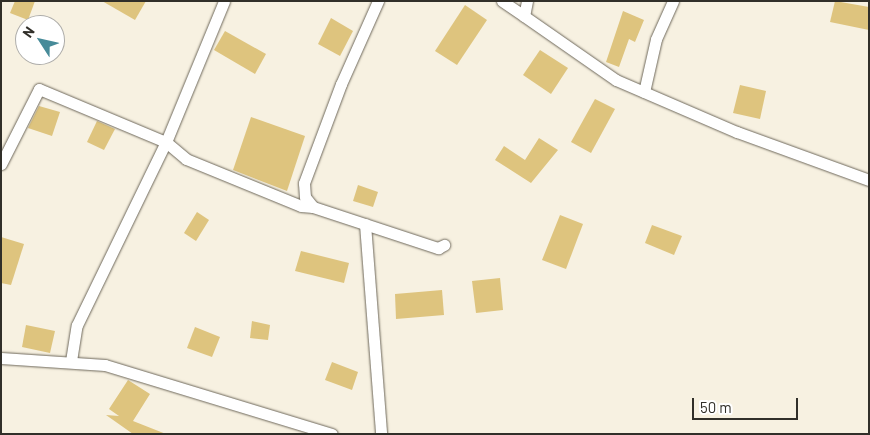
<!DOCTYPE html>
<html>
<head>
<meta charset="utf-8">
<style>
	body { margin:0 }
	#map { position:relative; width:870px; height:435px; overflow:hidden; background:#f7f1e1; font-family:Barlow,sans-serif }
	div>[style] { position:absolute }
	[style*='--x'] { left:calc(var(--x)*1px); top:calc(var(--y)*1px); width:calc(var(--w)*1px); rotate:calc(var(--a)*1deg) }
	.building>* { inset:0; background:#dec47e }
	.roads { filter:drop-shadow(0 0 1px #6e685b) drop-shadow(0 0 1px #6e685b) }
	.street>* { height:11px; margin:-5.5px; padding:0 5.5px; transform-origin:5.5px; border-radius:5.5px; background:#fff }
	span { translate:-50% -50%; white-space:nowrap; text-align:center; line-height:1.15; -webkit-text-stroke:4px #fff; paint-order:stroke }
	.frame { position:absolute; inset:0; border:2px solid #312f29; pointer-events:none }
	.north { position:absolute; left:15px; top:15px; width:50px; height:50px; box-sizing:border-box; background:#fff; border:1px solid #adaca9; border-radius:50%; rotate:305deg; font-size:14px; font-weight:700; line-height:20px; text-align:center; color:#312f29 }
	.north::after { content:''; display:block; margin:auto; width:18px; height:22px; background:#478b99; clip-path:polygon(50% 0,100% 100%,50% 72%,0 100%) }
	.scale { position:absolute; left:692px; top:398px; width:106px; height:22px; box-sizing:border-box; border:2px solid #312f29; border-top:0; padding-left:6px; font-size:15px; line-height:18px; white-space:nowrap; color:#312f29; -webkit-text-stroke:4px #fff; paint-order:stroke }
</style>
</head>
<body>
<div id="map">
	<div class="building">
		<div style="clip-path:polygon(15px 1px,35px 1px,28px 20px,10px 13px)"></div>
		<div style="clip-path:polygon(102px 1px,146px 1px,135px 20px)"></div>
		<div style="clip-path:polygon(835px 1px,869px 7px,869px 30px,830px 22px)"></div>
		<div style="clip-path:polygon(465px 5px,487px 20px,457px 65px,435px 51px)"></div>
		<div style="clip-path:polygon(623px 11px,644px 20px,635px 42px,629px 39px,619px 67px,606px 62px)"></div>
		<div style="clip-path:polygon(331px 18px,353px 31px,340px 56px,318px 44px)"></div>
		<div style="clip-path:polygon(225px 31px,266px 54px,255px 74px,214px 50px)"></div>
		<div style="clip-path:polygon(540px 50px,568px 68px,551px 94px,523px 75px)"></div>
		<div style="clip-path:polygon(740px 85px,766px 91px,760px 119px,733px 113px)"></div>
		<div style="clip-path:polygon(595px 99px,615px 109px,591px 153px,571px 142px)"></div>
		<div style="clip-path:polygon(39px 106px,60px 112px,52px 136px,28px 128px)"></div>
		<div style="clip-path:polygon(251px 117px,305px 136px,287px 191px,233px 170px)"></div>
		<div style="clip-path:polygon(97px 121px,115px 129px,104px 150px,87px 142px)"></div>
		<div style="clip-path:polygon(539px 138px,558px 150px,531px 183px,495px 160px,504px 146px,525px 160px)"></div>
		<div style="clip-path:polygon(358px 185px,378px 192px,373px 207px,353px 201px)"></div>
		<div style="clip-path:polygon(197px 212px,209px 220px,196px 241px,184px 233px)"></div>
		<div style="clip-path:polygon(560px 215px,583px 224px,566px 269px,542px 260px)"></div>
		<div style="clip-path:polygon(652px 225px,682px 236px,674px 255px,645px 243px)"></div>
		<div style="clip-path:polygon(1px 237px,24px 244px,11px 285px,1px 283px)"></div>
		<div style="clip-path:polygon(301px 251px,349px 263px,344px 283px,295px 271px)"></div>
		<div style="clip-path:polygon(500px 278px,503px 310px,476px 313px,472px 281px)"></div>
		<div style="clip-path:polygon(442px 290px,444px 315px,396px 319px,395px 294px)"></div>
		<div style="clip-path:polygon(252px 321px,270px 325px,268px 340px,250px 338px)"></div>
		<div style="clip-path:polygon(26px 325px,55px 331px,50px 353px,22px 347px)"></div>
		<div style="clip-path:polygon(195px 327px,220px 337px,212px 357px,187px 348px)"></div>
		<div style="clip-path:polygon(332px 362px,358px 372px,352px 390px,325px 380px)"></div>
		<div style="clip-path:polygon(128px 380px,150px 394px,133px 421px,166px 434px,133px 434px,106px 415px,119px 416px,109px 409px)"></div>
	</div>
	<div class="roads">
		<div class="street">
			<div style="--x:378;--y:1;--w:91;--a:114"></div>
			<div style="--x:341;--y:84;--w:106;--a:110.5"></div>
			<div style="--x:304;--y:183;--w:14;--a:86"></div>
			<div style="--x:305;--y:197;--w:13;--a:51"></div>
			<div style="--x:313;--y:207;--w:132;--a:18.2"></div>
			<div style="--x:438;--y:248;--w:7;--a:-27"></div>
			<div style="--x:502;--y:1;--w:27;--a:34"></div>
			<div style="--x:527;--y:1;--w:15;--a:101"></div>
			<div style="--x:524;--y:16;--w:112;--a:34.8"></div>
			<div style="--x:616;--y:80;--w:132;--a:23.3"></div>
			<div style="--x:737;--y:132;--w:140;--a:20"></div>
			<div style="--x:644;--y:92;--w:54;--a:-77.2"></div>
			<div style="--x:656;--y:39;--w:42;--a:-65.9"></div>
			<div style="--x:1;--y:164;--w:84;--a:-63.1"></div>
			<div style="--x:39;--y:89;--w:138;--a:22.7"></div>
			<div style="--x:166;--y:142;--w:26;--a:40"></div>
			<div style="--x:186;--y:159;--w:124;--a:22.2"></div>
			<div style="--x:301;--y:206;--w:12;--a:5"></div>
			<div style="--x:365;--y:224;--w:211;--a:85.6"></div>
			<div style="--x:1;--y:358;--w:104;--a:3.9"></div>
			<div style="--x:105;--y:365;--w:237;--a:16.9"></div>
			<div style="--x:71;--y:361;--w:36;--a:-81"></div>
			<div style="--x:77;--y:325;--w:203;--a:-64.1"></div>
			<div style="--x:166;--y:142;--w:152;--a:-67.6"></div>
		</div>
	</div>
	<div class="frame"></div>
	<div class="north">N</div>
	<div class="scale">50 m</div>
</div>
</body>
</html>
